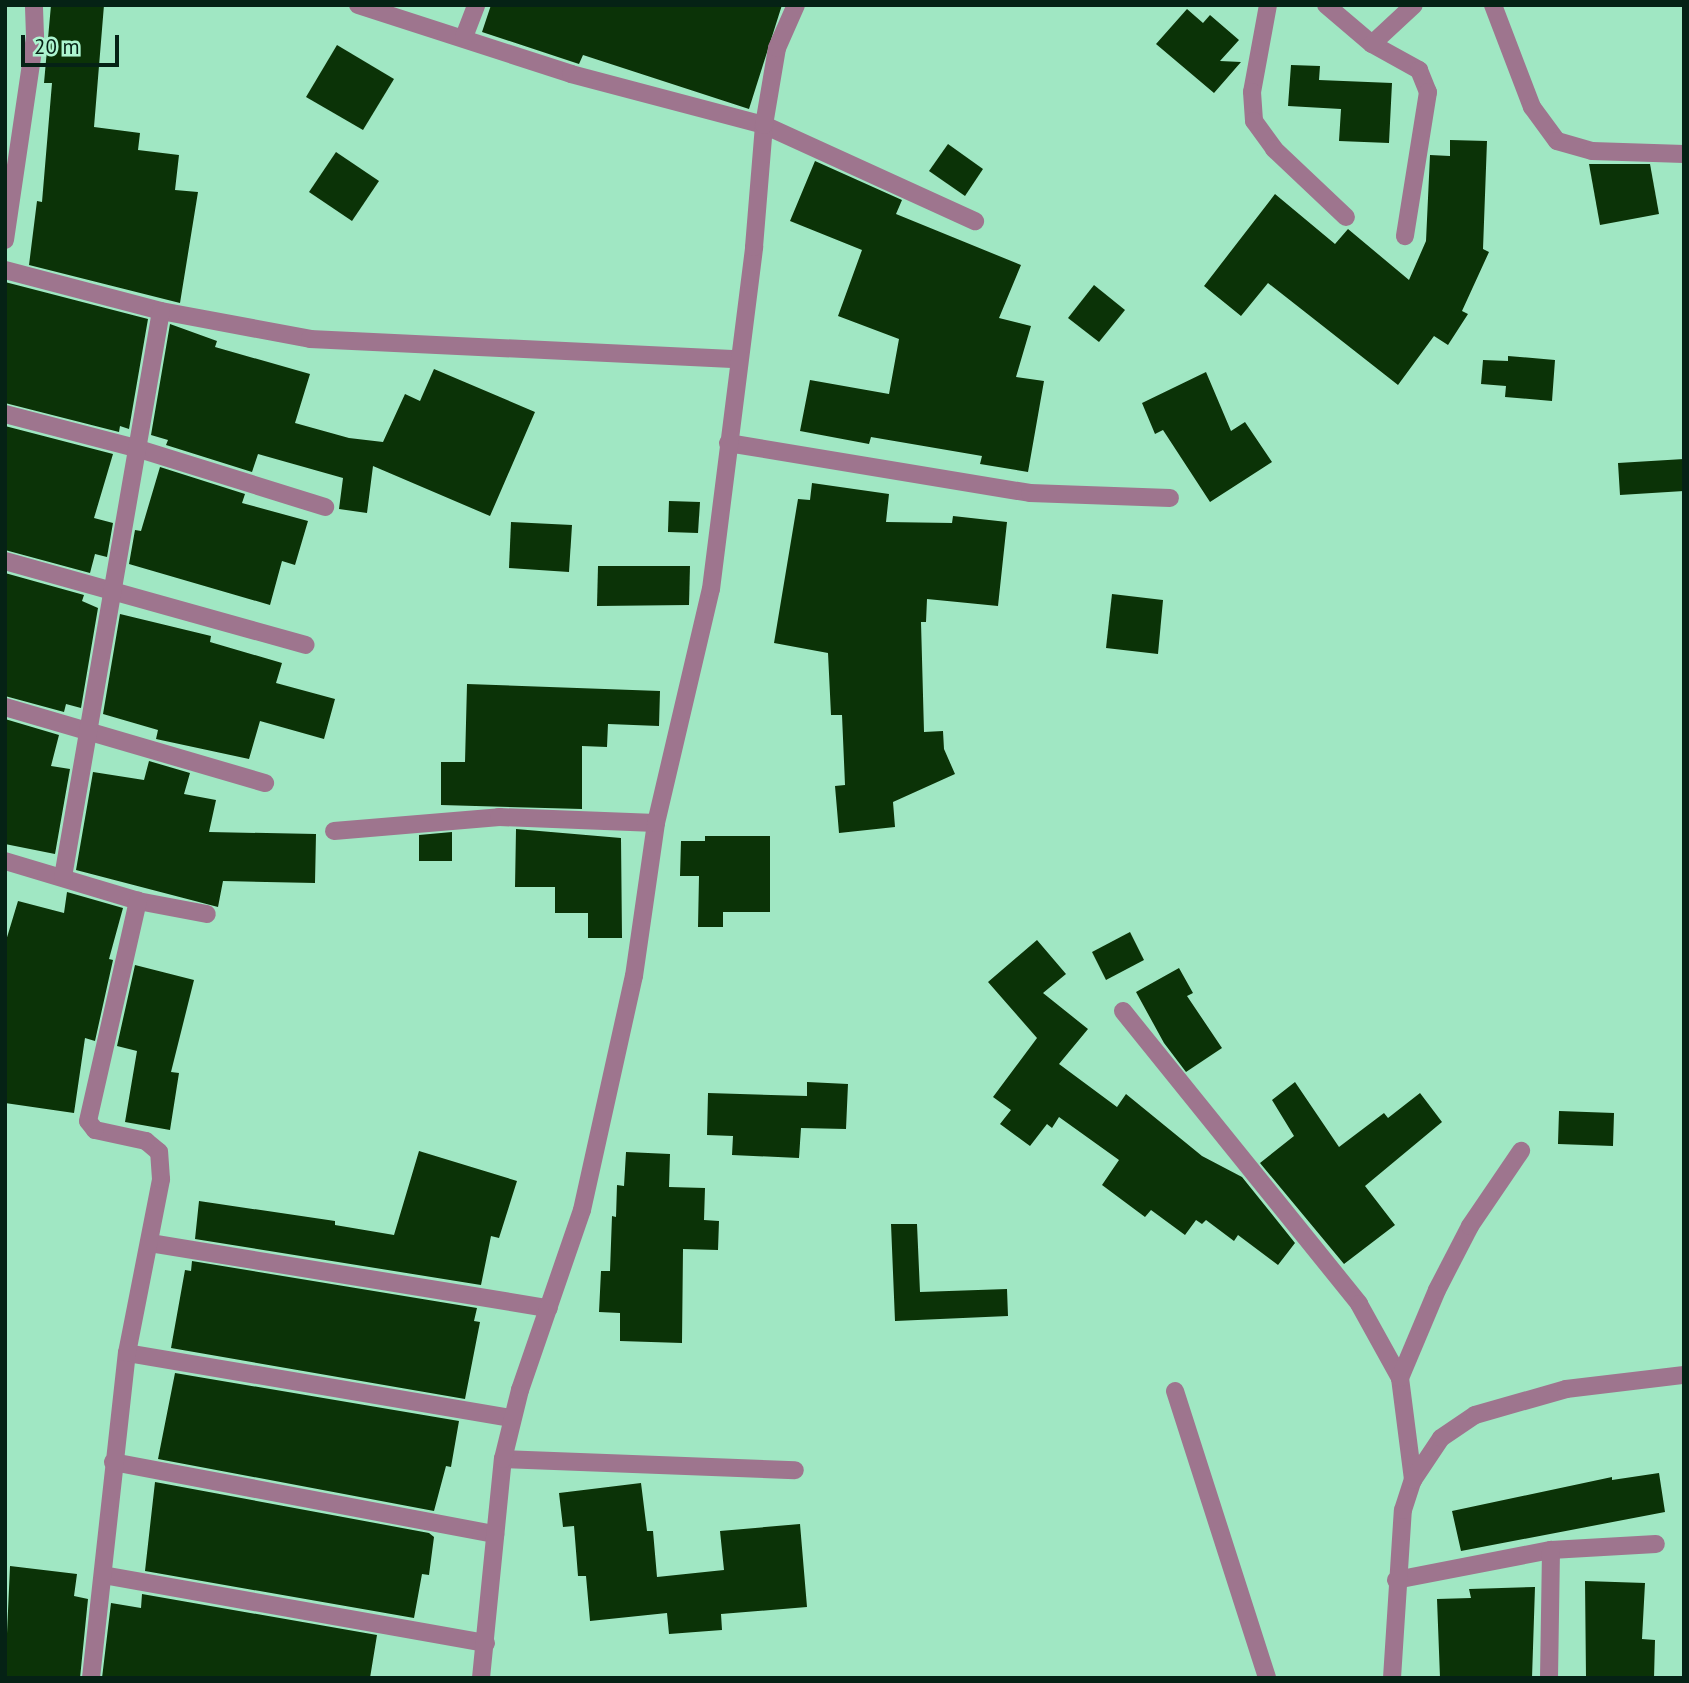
<!DOCTYPE html>
<html>
<head>
<meta charset="utf-8">
<style>
	body { margin:0 }
	#map { position:relative; width:1689px; height:1683px; overflow:hidden; background:#a0e7c3; font-family:"PT Sans",sans-serif }
	div>[style] { position:absolute }
	[style*='--x'] { left:calc(var(--x)*1px); top:calc(var(--y)*1px); width:calc(var(--w)*1px); rotate:calc(var(--a)*1deg) }
	.building>* { inset:0; background:#0b3307 }
	.minor>* { height:18px; margin:-9px; padding:0 9px; transform-origin:9px; border-radius:9px; background:#9e758e }
	span { translate:-50% -50%; white-space:nowrap; text-align:center; line-height:1.15; -webkit-text-stroke:7px #adf5d0; paint-order:stroke }
	.frame { position:absolute; inset:0; border:7px solid #052215; pointer-events:none }
	.scale { position:absolute; left:21px; top:35px; width:98px; height:32px; box-sizing:border-box; border:4px solid #052215; border-top:0; padding-left:9px; font-size:21px; line-height:24px; white-space:nowrap; color:#052215; -webkit-text-stroke:5px #adf5d0; paint-order:stroke }
</style>
</head>
<body>
<div id="map">
	<div class="building">
		<div style="clip-path:polygon(51px 5px,104px 5px,94px 127px,140px 133px,138px 150px,179px 155px,175px 190px,198px 192px,180px 303px,29px 265px,37px 201px,42px 202px,52px 83px,44px 83px)"></div>
		<div style="clip-path:polygon(491px 5px,782px 5px,749px 109px,583px 55px,579px 64px,482px 32px)"></div>
		<div style="clip-path:polygon(1187px 9px,1203px 23px,1210px 15px,1239px 40px,1220px 61px,1241px 62px,1214px 93px,1156px 44px)"></div>
		<div style="clip-path:polygon(337px 45px,394px 79px,363px 130px,306px 97px)"></div>
		<div style="clip-path:polygon(1291px 65px,1320px 66px,1319px 80px,1392px 83px,1389px 143px,1339px 141px,1341px 109px,1288px 106px)"></div>
		<div style="clip-path:polygon(1450px 140px,1487px 141px,1483px 249px,1489px 252px,1462px 311px,1468px 314px,1448px 345px,1434px 336px,1398px 385px,1268px 283px,1241px 316px,1204px 286px,1275px 194px,1335px 244px,1348px 229px,1409px 280px,1426px 241px,1430px 155px,1450px 156px)"></div>
		<div style="clip-path:polygon(948px 144px,983px 169px,965px 196px,929px 171px)"></div>
		<div style="clip-path:polygon(336px 152px,379px 181px,352px 221px,309px 192px)"></div>
		<div style="clip-path:polygon(815px 161px,902px 200px,896px 214px,1021px 265px,999px 318px,1031px 326px,1016px 377px,1044px 381px,1028px 472px,980px 464px,982px 456px,871px 437px,869px 444px,800px 431px,810px 380px,889px 394px,899px 339px,838px 316px,862px 250px,790px 221px)"></div>
		<div style="clip-path:polygon(1589px 164px,1650px 164px,1659px 214px,1600px 225px)"></div>
		<div style="clip-path:polygon(5px 282px,148px 319px,129px 429px,120px 426px,119px 432px,5px 403px)"></div>
		<div style="clip-path:polygon(1094px 285px,1125px 310px,1099px 342px,1068px 318px)"></div>
		<div style="clip-path:polygon(170px 324px,217px 341px,215px 347px,310px 374px,295px 423px,349px 438px,383px 442px,405px 394px,420px 401px,434px 369px,535px 412px,490px 516px,373px 466px,367px 513px,339px 509px,343px 478px,258px 454px,252px 472px,166px 445px,168px 440px,151px 435px)"></div>
		<div style="clip-path:polygon(1508px 356px,1555px 360px,1552px 401px,1505px 397px,1506px 386px,1481px 384px,1483px 360px,1508px 361px)"></div>
		<div style="clip-path:polygon(1206px 372px,1231px 431px,1245px 422px,1272px 462px,1210px 502px,1163px 430px,1155px 434px,1142px 403px)"></div>
		<div style="clip-path:polygon(5px 426px,113px 454px,94px 518px,113px 523px,107px 557px,95px 554px,90px 573px,5px 550px)"></div>
		<div style="clip-path:polygon(1684px 459px,1684px 491px,1620px 495px,1618px 463px)"></div>
		<div style="clip-path:polygon(160px 467px,245px 494px,242px 503px,308px 521px,295px 565px,282px 561px,270px 605px,129px 564px,135px 530px,141px 531px)"></div>
		<div style="clip-path:polygon(812px 483px,889px 494px,886px 522px,952px 523px,953px 516px,1007px 522px,998px 606px,927px 599px,926px 622px,921px 622px,924px 732px,943px 731px,944px 749px,955px 774px,893px 802px,895px 827px,839px 833px,835px 786px,845px 785px,842px 715px,831px 715px,828px 653px,774px 643px,798px 499px,810px 500px)"></div>
		<div style="clip-path:polygon(669px 501px,700px 502px,698px 533px,668px 532px)"></div>
		<div style="clip-path:polygon(511px 522px,572px 525px,569px 572px,509px 568px)"></div>
		<div style="clip-path:polygon(598px 566px,690px 566px,689px 605px,597px 606px)"></div>
		<div style="clip-path:polygon(5px 573px,84px 595px,82px 601px,98px 608px,81px 708px,66px 704px,64px 712px,5px 696px)"></div>
		<div style="clip-path:polygon(1112px 594px,1163px 600px,1158px 654px,1106px 648px)"></div>
		<div style="clip-path:polygon(120px 614px,211px 636px,210px 642px,282px 663px,276px 683px,335px 699px,324px 739px,260px 721px,249px 759px,156px 739px,158px 730px,103px 714px)"></div>
		<div style="clip-path:polygon(467px 684px,660px 691px,659px 726px,608px 724px,607px 747px,582px 746px,582px 809px,441px 805px,441px 762px,465px 762px)"></div>
		<div style="clip-path:polygon(5px 719px,59px 735px,51px 766px,70px 769px,55px 854px,5px 844px)"></div>
		<div style="clip-path:polygon(149px 761px,190px 773px,184px 794px,216px 800px,209px 832px,316px 834px,315px 883px,223px 881px,218px 907px,76px 870px,93px 772px,144px 780px)"></div>
		<div style="clip-path:polygon(516px 829px,621px 838px,622px 938px,588px 938px,588px 913px,555px 913px,555px 887px,515px 887px)"></div>
		<div style="clip-path:polygon(452px 832px,452px 861px,419px 861px,419px 835px)"></div>
		<div style="clip-path:polygon(705px 836px,770px 836px,770px 912px,723px 912px,723px 927px,698px 927px,699px 876px,680px 876px,681px 841px,705px 841px)"></div>
		<div style="clip-path:polygon(67px 892px,123px 908px,109px 959px,113px 960px,95px 1041px,85px 1038px,74px 1113px,5px 1103px,5px 944px,18px 901px,64px 913px)"></div>
		<div style="clip-path:polygon(1130px 932px,1144px 960px,1106px 980px,1092px 952px)"></div>
		<div style="clip-path:polygon(1037px 940px,1066px 974px,1043px 993px,1088px 1029px,1059px 1064px,1117px 1107px,1126px 1094px,1202px 1156px,1242px 1177px,1295px 1243px,1278px 1265px,1238px 1235px,1234px 1241px,1206px 1220px,1202px 1224px,1196px 1220px,1185px 1235px,1151px 1210px,1145px 1217px,1102px 1185px,1119px 1160px,1059px 1117px,1052px 1128px,1047px 1124px,1030px 1146px,1000px 1124px,1011px 1110px,993px 1097px,1037px 1038px,988px 982px)"></div>
		<div style="clip-path:polygon(135px 965px,194px 980px,171px 1072px,179px 1073px,170px 1130px,125px 1122px,137px 1051px,117px 1046px)"></div>
		<div style="clip-path:polygon(1179px 968px,1193px 993px,1187px 996px,1222px 1048px,1186px 1072px,1164px 1043px,1136px 992px)"></div>
		<div style="clip-path:polygon(807px 1082px,848px 1084px,846px 1129px,801px 1128px,799px 1158px,732px 1155px,733px 1136px,707px 1135px,708px 1093px,807px 1096px)"></div>
		<div style="clip-path:polygon(1295px 1082px,1339px 1147px,1384px 1113px,1388px 1118px,1420px 1093px,1442px 1122px,1365px 1186px,1395px 1225px,1344px 1264px,1260px 1163px,1294px 1136px,1272px 1100px)"></div>
		<div style="clip-path:polygon(1559px 1111px,1614px 1113px,1613px 1146px,1558px 1144px)"></div>
		<div style="clip-path:polygon(419px 1151px,517px 1181px,499px 1238px,491px 1236px,481px 1285px,195px 1239px,199px 1201px,335px 1221px,335px 1225px,394px 1235px)"></div>
		<div style="clip-path:polygon(626px 1152px,670px 1154px,669px 1187px,705px 1188px,704px 1220px,719px 1221px,718px 1250px,683px 1249px,682px 1343px,620px 1341px,620px 1313px,599px 1312px,601px 1271px,610px 1271px,612px 1216px,616px 1217px,617px 1185px,624px 1186px)"></div>
		<div style="clip-path:polygon(891px 1224px,917px 1224px,920px 1292px,1007px 1289px,1008px 1316px,895px 1321px)"></div>
		<div style="clip-path:polygon(192px 1261px,477px 1308px,474px 1321px,480px 1322px,465px 1399px,171px 1348px,185px 1270px,191px 1271px)"></div>
		<div style="clip-path:polygon(175px 1373px,459px 1421px,451px 1467px,446px 1466px,434px 1511px,158px 1459px)"></div>
		<div style="clip-path:polygon(1659px 1473px,1665px 1512px,1461px 1551px,1452px 1511px,1612px 1477px,1612px 1480px)"></div>
		<div style="clip-path:polygon(155px 1482px,429px 1533px,434px 1537px,429px 1575px,422px 1574px,414px 1618px,145px 1571px)"></div>
		<div style="clip-path:polygon(641px 1483px,647px 1531px,653px 1531px,657px 1577px,724px 1570px,720px 1531px,800px 1524px,807px 1607px,721px 1614px,722px 1630px,669px 1634px,667px 1613px,590px 1621px,586px 1576px,578px 1576px,574px 1526px,563px 1527px,559px 1493px)"></div>
		<div style="clip-path:polygon(10px 1566px,77px 1574px,74px 1596px,88px 1599px,80px 1678px,5px 1678px)"></div>
		<div style="clip-path:polygon(1585px 1581px,1645px 1583px,1642px 1639px,1655px 1640px,1654px 1678px,1586px 1678px)"></div>
		<div style="clip-path:polygon(1535px 1587px,1532px 1678px,1440px 1678px,1437px 1599px,1471px 1598px,1469px 1589px)"></div>
		<div style="clip-path:polygon(142px 1594px,377px 1635px,370px 1678px,102px 1678px,111px 1603px,141px 1608px)"></div>
	</div>
	<div class="minor">
		<div style="--x:358;--y:5;--w:224;--a:17.9"></div>
		<div style="--x:571;--y:74;--w:200;--a:14.8"></div>
		<div style="--x:764;--y:125;--w:232;--a:24.5"></div>
		<div style="--x:1268;--y:5;--w:88;--a:100.4"></div>
		<div style="--x:1252;--y:92;--w:29;--a:86"></div>
		<div style="--x:1254;--y:121;--w:34;--a:54"></div>
		<div style="--x:1274;--y:149;--w:99;--a:43.4"></div>
		<div style="--x:1326;--y:5;--w:60;--a:40.3"></div>
		<div style="--x:1372;--y:44;--w:54;--a:29"></div>
		<div style="--x:1419;--y:70;--w:24;--a:68"></div>
		<div style="--x:1428;--y:92;--w:146;--a:99.1"></div>
		<div style="--x:1493;--y:5;--w:109;--a:69.1"></div>
		<div style="--x:1532;--y:107;--w:42;--a:53.7"></div>
		<div style="--x:1557;--y:141;--w:36;--a:16"></div>
		<div style="--x:1592;--y:151;--w:92;--a:1.9"></div>
		<div style="--x:464;--y:37;--w:34;--a:-69"></div>
		<div style="--x:1372;--y:44;--w:57;--a:-42.9"></div>
		<div style="--x:5;--y:240;--w:206;--a:-81.6"></div>
		<div style="--x:35;--y:36;--w:31;--a:-92"></div>
		<div style="--x:5;--y:270;--w:161;--a:14.7"></div>
		<div style="--x:161;--y:311;--w:152;--a:10.6"></div>
		<div style="--x:310;--y:339;--w:428;--a:2.7"></div>
		<div style="--x:5;--y:414;--w:138;--a:14.6"></div>
		<div style="--x:139;--y:449;--w:195;--a:17.3"></div>
		<div style="--x:728;--y:443;--w:306;--a:9.4"></div>
		<div style="--x:1030;--y:493;--w:140;--a:2"></div>
		<div style="--x:5;--y:561;--w:312;--a:15.6"></div>
		<div style="--x:5;--y:707;--w:271;--a:16.3"></div>
		<div style="--x:334;--y:831;--w:166;--a:-4.8"></div>
		<div style="--x:499;--y:817;--w:157;--a:2.2"></div>
		<div style="--x:5;--y:861;--w:139;--a:16.7"></div>
		<div style="--x:138;--y:901;--w:70;--a:10.7"></div>
		<div style="--x:63;--y:877;--w:574;--a:-80.18"></div>
		<div style="--x:1123;--y:1011;--w:376;--a:51.1"></div>
		<div style="--x:1359;--y:1304;--w:85;--a:61"></div>
		<div style="--x:1400;--y:1378;--w:103;--a:82.7"></div>
		<div style="--x:150;--y:1243;--w:404;--a:9.3"></div>
		<div style="--x:127;--y:1353;--w:390;--a:9.6"></div>
		<div style="--x:1400;--y:1378;--w:95;--a:-67.2"></div>
		<div style="--x:1437;--y:1290;--w:72;--a:-62.7"></div>
		<div style="--x:1470;--y:1226;--w:91;--a:-55.8"></div>
		<div style="--x:1175;--y:1391;--w:301;--a:72.2"></div>
		<div style="--x:503;--y:1459;--w:292;--a:2.2"></div>
		<div style="--x:113;--y:1462;--w:389;--a:10.7"></div>
		<div style="--x:103;--y:1575;--w:389;--a:10.1"></div>
		<div style="--x:1396;--y:1580;--w:158;--a:-11"></div>
		<div style="--x:1551;--y:1550;--w:105;--a:-3.3"></div>
		<div style="--x:91;--y:1678;--w:327;--a:-83.7"></div>
		<div style="--x:127;--y:1353;--w:177;--a:-78.9"></div>
		<div style="--x:161;--y:1179;--w:27;--a:-94"></div>
		<div style="--x:159;--y:1152;--w:17;--a:-140"></div>
		<div style="--x:146;--y:1141;--w:52;--a:-167.8"></div>
		<div style="--x:95;--y:1130;--w:11;--a:-128"></div>
		<div style="--x:88;--y:1121;--w:226;--a:-77.2"></div>
		<div style="--x:481;--y:1678;--w:220;--a:-84.3"></div>
		<div style="--x:503;--y:1459;--w:71;--a:-76.2"></div>
		<div style="--x:520;--y:1390;--w:190;--a:-71"></div>
		<div style="--x:582;--y:1210;--w:240;--a:-77.5"></div>
		<div style="--x:634;--y:976;--w:155;--a:-81.8"></div>
		<div style="--x:656;--y:823;--w:240;--a:-76.8"></div>
		<div style="--x:711;--y:589;--w:345;--a:-82.8"></div>
		<div style="--x:754;--y:247;--w:122;--a:-85.3"></div>
		<div style="--x:764;--y:125;--w:78;--a:-80.4"></div>
		<div style="--x:777;--y:48;--w:47;--a:-66.2"></div>
		<div style="--x:1392;--y:1678;--w:168;--a:-86.3"></div>
		<div style="--x:1403;--y:1510;--w:32;--a:-72"></div>
		<div style="--x:1413;--y:1480;--w:50;--a:-56.3"></div>
		<div style="--x:1441;--y:1438;--w:41;--a:-34.1"></div>
		<div style="--x:1475;--y:1415;--w:95;--a:-15.9"></div>
		<div style="--x:1566;--y:1389;--w:119;--a:-6.8"></div>
		<div style="--x:1549;--y:1678;--w:128;--a:-89.1"></div>
	</div>
	<div class="frame"></div>
	<div class="scale">20 m</div>
</div>
</body>
</html>
